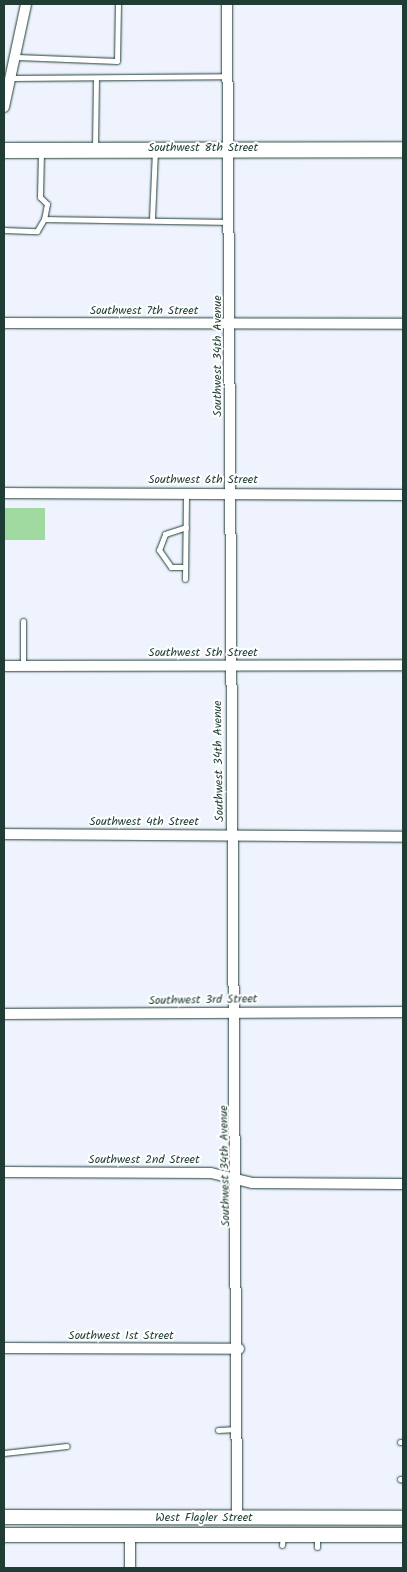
<!DOCTYPE html>
<html>
<head>
<meta charset="utf-8">
<style>
	body { margin:0 }
	#map { position:relative; width:407px; height:1572px; overflow:hidden; background:#eef3fe; font-family:Kalam,sans-serif }
	div>[style] { position:absolute }
	[style*='--x'] { left:calc(var(--x)*1px); top:calc(var(--y)*1px); width:calc(var(--w)*1px); rotate:calc(var(--a)*1deg) }
	.green>* { inset:0; background:#a0daa0 }
	.roads { filter:drop-shadow(0 0 1px #1f3d34) drop-shadow(0 0 1px #1f3d34) }
	.lane>* { height:5px; margin:-2.5px; padding:0 2.5px; transform-origin:2.5px; border-radius:2.5px; background:#fff }
	.street>* { height:10px; margin:-5px; padding:0 5px; transform-origin:5px; border-radius:5px; background:#fff }
	.secondary>* { height:14px; margin:-7px; padding:0 7px; transform-origin:7px; border-radius:7px; background:#fff }
	.primary>* { height:15px; margin:-7.5px; padding:0 7.5px; transform-origin:7.5px; border-radius:7.5px; background:#fff }
	span { translate:-50% -50%; white-space:nowrap; text-align:center; line-height:1.15; -webkit-text-stroke:4px #fff; paint-order:stroke }
	.street-label { font-size:12px; color:#1f3d34 }
	.frame { position:absolute; inset:0; border:5px solid #1f3d34; pointer-events:none }
</style>
</head>
<body>
<div id="map">
	<div class="green">
		<div style="clip-path:polygon(4px 508px,45px 508px,45px 540px,4px 540px)"></div>
	</div>
	<div class="roads">
		<div class="lane">
			<div style="--x:17;--y:57;--w:100;--a:2.3"></div>
			<div style="--x:117;--y:61;--w:57;--a:-89"></div>
			<div style="--x:11;--y:78;--w:214;--a:-0.5"></div>
			<div style="--x:95;--y:148;--w:68;--a:-89.2"></div>
			<div style="--x:41;--y:152;--w:45;--a:91.3"></div>
			<div style="--x:40;--y:197;--w:10;--a:45"></div>
			<div style="--x:47;--y:204;--w:15;--a:101"></div>
			<div style="--x:152;--y:219;--w:68;--a:-87.5"></div>
			<div style="--x:4;--y:230;--w:33;--a:2"></div>
			<div style="--x:37;--y:231;--w:14;--a:-60"></div>
			<div style="--x:44;--y:219;--w:185;--a:0.9"></div>
			<div style="--x:185;--y:567;--w:14;--a:180"></div>
			<div style="--x:171;--y:567;--w:21;--a:-125"></div>
			<div style="--x:159;--y:550;--w:17;--a:-69"></div>
			<div style="--x:165;--y:534;--w:22;--a:-18"></div>
			<div style="--x:185;--y:579;--w:85;--a:-89.3"></div>
			<div style="--x:23;--y:666;--w:45;--a:-90"></div>
			<div style="--x:218;--y:1430;--w:19;--a:-3"></div>
			<div style="--x:400;--y:1442;--w:3;--a:0"></div>
			<div style="--x:4;--y:1453;--w:63;--a:-6.3"></div>
			<div style="--x:400;--y:1479;--w:3;--a:18"></div>
			<div style="--x:282;--y:1545;--w:10;--a:-84"></div>
			<div style="--x:317;--y:1547;--w:12;--a:-90"></div>
		</div>
		<div class="street">
			<div style="--x:227;--y:4;--w:1514;--a:89.62"></div>
			<div style="--x:4;--y:107;--w:105;--a:-77.9"></div>
			<div style="--x:4;--y:323;--w:399;--a:0.1"></div>
			<div style="--x:4;--y:493;--w:399;--a:0.3"></div>
			<div style="--x:4;--y:666;--w:399;--a:-0.1"></div>
			<div style="--x:4;--y:834;--w:399;--a:0.4"></div>
			<div style="--x:4;--y:1014;--w:399;--a:-0.3"></div>
			<div style="--x:4;--y:1172;--w:207;--a:0.3"></div>
			<div style="--x:211;--y:1173;--w:42;--a:13.7"></div>
			<div style="--x:252;--y:1183;--w:151;--a:0.4"></div>
			<div style="--x:4;--y:1348;--w:235;--a:0.2"></div>
			<div style="--x:130;--y:1568;--w:34;--a:-90"></div>
		</div>
		<div class="secondary">
			<div style="--x:4;--y:1517;--w:399;--a:0.1"></div>
			<div style="--x:4;--y:1535;--w:399;--a:0"></div>
		</div>
		<div class="primary">
			<div style="--x:4;--y:150;--w:399;--a:-0.1"></div>
		</div>
	</div>
	<div class="street-label">
		<span style="left:203px;top:148px">Southwest 8th Street</span>
		<span style="left:144px;top:311px">Southwest 7th Street</span>
		<span style="left:218px;top:356px;rotate:-90deg">Southwest 34th Avenue</span>
		<span style="left:203px;top:480px">Southwest 6th Street</span>
		<span style="left:203px;top:653px">Southwest 5th Street</span>
		<span style="left:219px;top:761px;rotate:-91deg">Southwest 34th Avenue</span>
		<span style="left:144px;top:822px">Southwest 4th Street</span>
		<span style="left:203px;top:1000px;rotate:-1deg">Southwest 3rd Street</span>
		<span style="left:144px;top:1160px">Southwest 2nd Street</span>
		<span style="left:225px;top:1166px;rotate:-91deg">Southwest 34th Avenue</span>
		<span style="left:121px;top:1336px">Southwest 1st Street</span>
		<span style="left:204px;top:1518px">West Flagler Street</span>
	</div>
	<div class="frame"></div>
</div>
</body>
</html>
